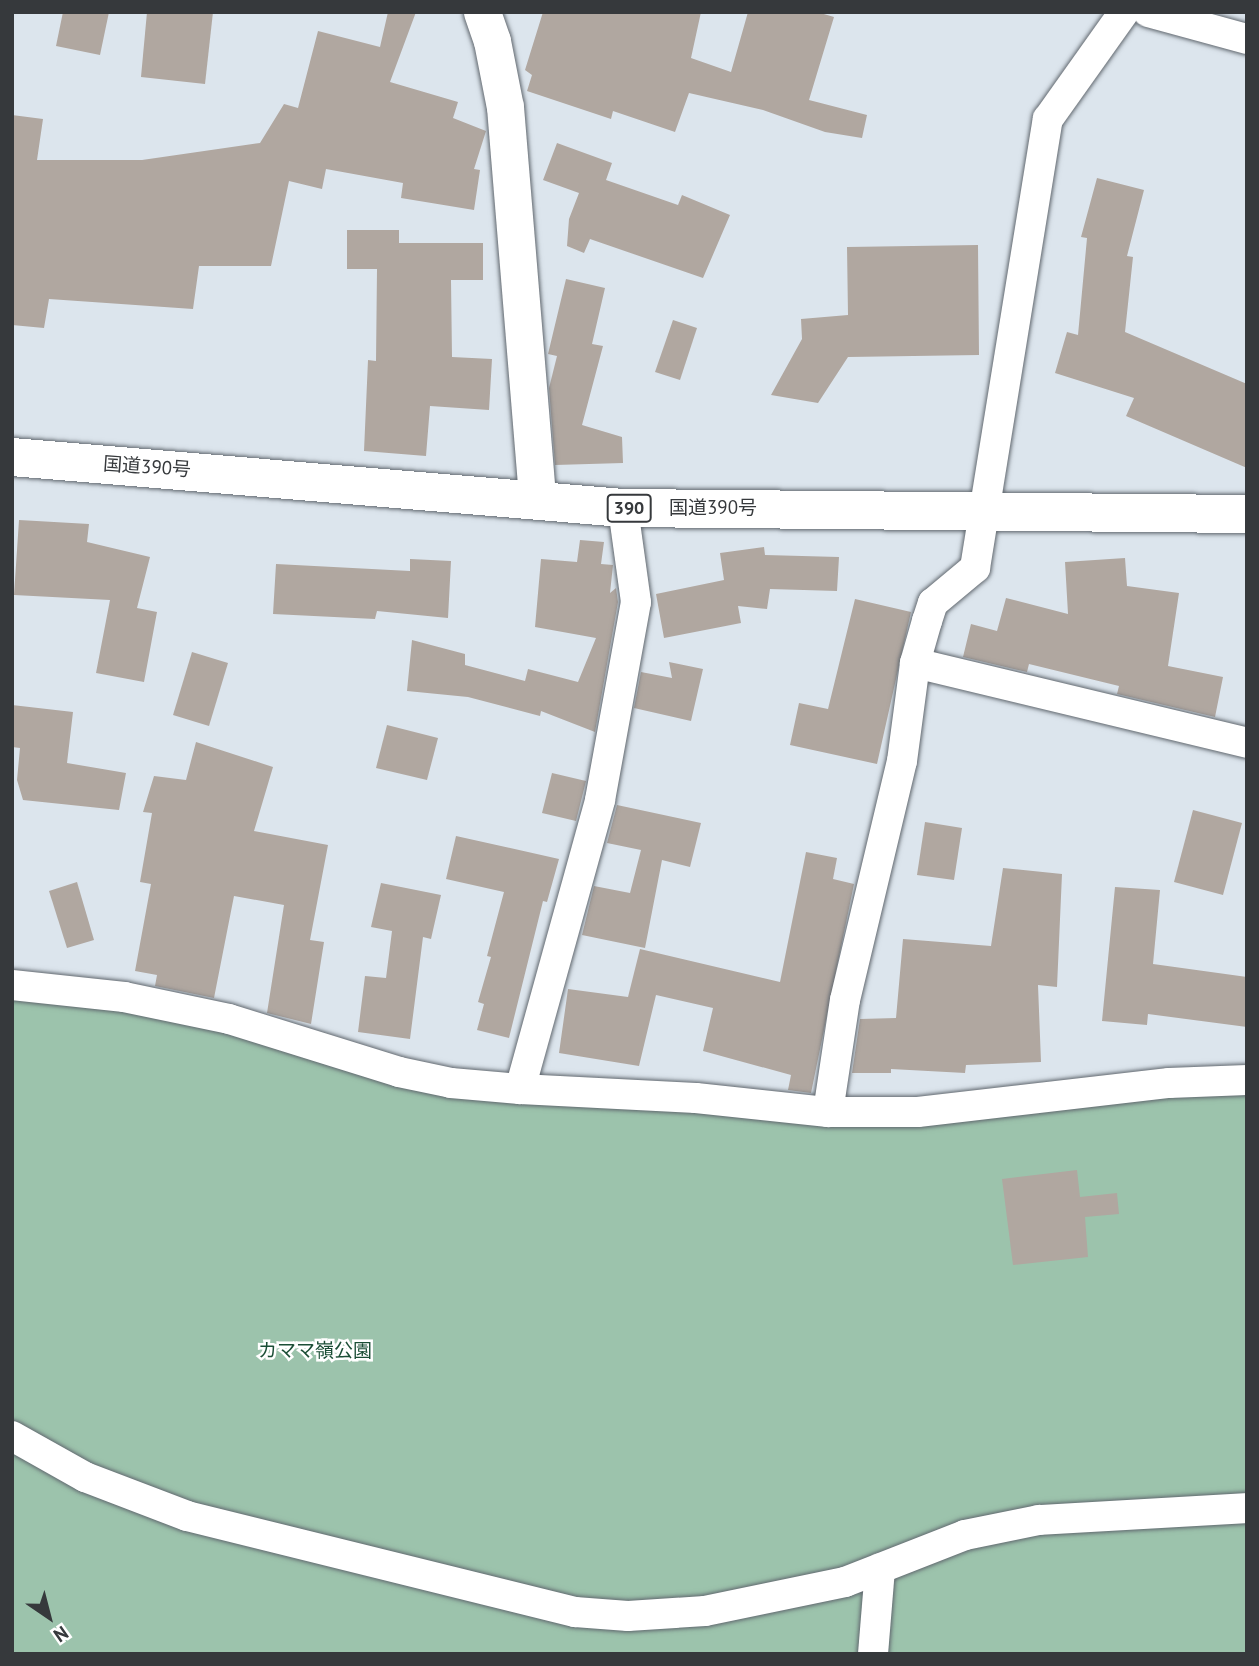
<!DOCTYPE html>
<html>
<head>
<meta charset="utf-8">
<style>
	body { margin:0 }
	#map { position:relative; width:1259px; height:1666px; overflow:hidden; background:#dce5ed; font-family:"PT Sans","Noto Sans JP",sans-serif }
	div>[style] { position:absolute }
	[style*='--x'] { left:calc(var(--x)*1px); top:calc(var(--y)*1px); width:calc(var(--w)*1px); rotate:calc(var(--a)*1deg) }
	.green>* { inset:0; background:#9cc3ac }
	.building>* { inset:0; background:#b0a7a0 }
	.roads { filter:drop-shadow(0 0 2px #61686f) drop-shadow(0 0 2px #61686f) }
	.minor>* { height:30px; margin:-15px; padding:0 15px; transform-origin:15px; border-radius:15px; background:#fff }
	.tertiary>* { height:37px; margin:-18.5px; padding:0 18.5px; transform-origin:18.5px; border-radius:18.5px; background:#fff }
	.trunk>* { height:38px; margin:-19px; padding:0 19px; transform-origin:19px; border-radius:19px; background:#fff }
	span { translate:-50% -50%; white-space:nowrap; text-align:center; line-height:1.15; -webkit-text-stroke:5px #fff; paint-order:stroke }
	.shield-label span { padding:2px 5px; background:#fff; border:2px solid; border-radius:5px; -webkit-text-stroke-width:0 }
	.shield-label { font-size:18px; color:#36393c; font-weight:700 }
	.street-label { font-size:19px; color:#36393c }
	.park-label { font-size:19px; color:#1b4e36 }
	.frame { position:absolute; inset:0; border:14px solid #36393c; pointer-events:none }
	.north { position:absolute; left:14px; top:1582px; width:70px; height:70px; -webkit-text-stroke:5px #fff; paint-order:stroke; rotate:145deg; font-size:19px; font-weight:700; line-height:28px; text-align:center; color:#36393c }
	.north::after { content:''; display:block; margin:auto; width:24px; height:32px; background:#36393c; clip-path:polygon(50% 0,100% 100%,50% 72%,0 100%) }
</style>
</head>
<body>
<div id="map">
	<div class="green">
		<div style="clip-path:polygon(12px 989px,520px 1089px,828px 1112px,1247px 1082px,1247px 1654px,12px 1654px)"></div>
	</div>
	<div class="building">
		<div style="clip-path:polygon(63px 12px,109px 12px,100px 55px,56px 46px)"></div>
		<div style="clip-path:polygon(147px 12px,213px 12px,205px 84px,141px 77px)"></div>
		<div style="clip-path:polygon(388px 12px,416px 12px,390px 82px,458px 102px,453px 118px,486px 131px,474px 169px,480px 170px,474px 210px,401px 198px,403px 183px,326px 169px,322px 189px,289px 181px,271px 266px,199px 266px,193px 309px,49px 299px,44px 328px,12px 325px,12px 115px,43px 119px,37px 160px,142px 160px,260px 143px,284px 104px,298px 108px,318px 31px,380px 47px)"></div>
		<div style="clip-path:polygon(543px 12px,701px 12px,691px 58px,731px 72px,748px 12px,817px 12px,834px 17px,809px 100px,867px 115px,862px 138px,825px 132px,763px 110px,689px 93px,675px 132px,613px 111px,611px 119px,527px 91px,532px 75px,525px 70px)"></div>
		<div style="clip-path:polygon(557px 143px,612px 163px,606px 180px,678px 205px,682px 195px,730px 215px,703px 278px,590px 239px,584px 253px,567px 246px,569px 219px,579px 193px,543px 180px)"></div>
		<div style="clip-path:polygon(1097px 178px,1144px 190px,1127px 256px,1133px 257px,1125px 332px,1247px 384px,1247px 468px,1126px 416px,1134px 398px,1055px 373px,1067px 332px,1078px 335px,1087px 238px,1081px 237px)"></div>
		<div style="clip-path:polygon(347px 230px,399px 230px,399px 243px,483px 243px,483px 280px,451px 280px,452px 357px,492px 359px,489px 410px,430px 406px,426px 456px,364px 451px,368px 360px,376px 361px,377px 269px,347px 269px)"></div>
		<div style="clip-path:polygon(978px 245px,979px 355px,848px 357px,818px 403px,771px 395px,802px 339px,801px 319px,848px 315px,847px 247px)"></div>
		<div style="clip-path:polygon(566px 279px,605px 288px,592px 344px,603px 346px,582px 425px,622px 437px,623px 463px,555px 465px,549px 388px,557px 356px,548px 354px)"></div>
		<div style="clip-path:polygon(673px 320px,697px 328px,680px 380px,655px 372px)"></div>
		<div style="clip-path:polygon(19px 520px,89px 524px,87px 542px,150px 557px,137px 608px,157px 612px,144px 682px,96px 673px,110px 600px,14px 595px)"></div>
		<div style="clip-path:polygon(580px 540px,604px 542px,601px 564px,613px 565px,610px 593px,616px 588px,618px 602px,595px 732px,541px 711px,540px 716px,468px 697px,407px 691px,412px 640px,465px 654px,465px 665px,525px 681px,528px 669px,578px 682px,596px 638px,535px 627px,541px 559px,577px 562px)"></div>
		<div style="clip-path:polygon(764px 547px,765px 555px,839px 557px,837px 591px,770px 589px,767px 609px,738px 606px,741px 623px,664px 638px,656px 594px,724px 580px,720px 553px)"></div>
		<div style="clip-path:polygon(1125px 558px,1127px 586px,1179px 593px,1168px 666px,1223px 677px,1215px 717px,1117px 694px,1119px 686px,1029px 664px,1027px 672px,963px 657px,971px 624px,997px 631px,1006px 598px,1068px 614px,1065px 562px)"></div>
		<div style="clip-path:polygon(410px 559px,451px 561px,448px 618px,377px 611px,375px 619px,273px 614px,276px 564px,410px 571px)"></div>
		<div style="clip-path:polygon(855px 599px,911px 612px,877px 764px,790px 745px,799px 703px,828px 709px)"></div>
		<div style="clip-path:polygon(192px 652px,228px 663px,209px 726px,173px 715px)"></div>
		<div style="clip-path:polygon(669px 662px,703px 669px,691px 721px,634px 708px,641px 672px,672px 678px)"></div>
		<div style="clip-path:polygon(12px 705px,73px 712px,67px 763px,126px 773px,119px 810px,23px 800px,17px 780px,20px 748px,12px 747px)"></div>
		<div style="clip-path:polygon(387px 725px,438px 738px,427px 780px,376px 768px)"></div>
		<div style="clip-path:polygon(196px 742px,273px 767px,254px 831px,328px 845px,310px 940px,324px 942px,311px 1024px,267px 1013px,284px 905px,234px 896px,214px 998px,155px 986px,157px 975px,135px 971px,151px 884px,140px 882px,152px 813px,143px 812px,154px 776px,186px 780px)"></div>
		<div style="clip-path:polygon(552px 773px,586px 781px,576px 821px,542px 813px)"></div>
		<div style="clip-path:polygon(617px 805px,701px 823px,690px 867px,662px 860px,645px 948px,582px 935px,594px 886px,630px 893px,641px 850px,607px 843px)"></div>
		<div style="clip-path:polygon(1193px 810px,1242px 823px,1223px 895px,1174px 882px)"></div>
		<div style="clip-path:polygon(925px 822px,962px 828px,954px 880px,917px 875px)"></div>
		<div style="clip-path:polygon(456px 836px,559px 859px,547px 902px,543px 901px,509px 1038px,477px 1030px,484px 1004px,478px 1002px,491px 957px,487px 956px,504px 892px,446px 879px)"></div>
		<div style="clip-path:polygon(806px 852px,837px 858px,833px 879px,854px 884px,811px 1093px,788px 1090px,791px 1075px,703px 1051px,713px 1008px,656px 995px,639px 1066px,559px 1053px,568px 989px,628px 997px,640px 949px,780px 982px)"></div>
		<div style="clip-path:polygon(1003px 868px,1062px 874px,1057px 987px,1038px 985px,1041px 1062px,966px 1065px,965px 1073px,891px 1069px,891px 1073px,852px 1073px,860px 1019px,896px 1018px,903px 939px,991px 946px)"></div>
		<div style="clip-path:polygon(77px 882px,94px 940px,67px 948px,49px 891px)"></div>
		<div style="clip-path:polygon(381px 883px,441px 895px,431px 939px,423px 937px,410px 1039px,358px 1032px,365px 976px,386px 978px,392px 931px,371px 927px)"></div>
		<div style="clip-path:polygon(1115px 887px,1160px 890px,1153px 964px,1247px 977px,1247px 1027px,1148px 1014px,1147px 1025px,1102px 1021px)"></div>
		<div style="clip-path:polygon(1077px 1170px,1080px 1197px,1117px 1193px,1119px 1214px,1085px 1217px,1088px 1257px,1013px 1265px,1002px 1179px)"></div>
	</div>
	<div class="roads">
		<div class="minor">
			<div style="--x:1148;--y:12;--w:103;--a:15.3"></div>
			<div style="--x:915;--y:663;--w:342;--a:13.5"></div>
			<div style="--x:12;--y:985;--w:113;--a:6.1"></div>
			<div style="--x:124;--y:997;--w:107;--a:11.8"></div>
			<div style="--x:229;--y:1019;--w:178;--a:17.3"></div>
			<div style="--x:399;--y:1072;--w:53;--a:11.9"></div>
			<div style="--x:451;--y:1083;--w:69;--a:5"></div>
			<div style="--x:520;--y:1089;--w:176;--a:2.9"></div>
			<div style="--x:696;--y:1098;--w:133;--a:6.1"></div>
			<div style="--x:828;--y:1112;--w:90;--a:0"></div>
			<div style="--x:918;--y:1112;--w:253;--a:-6.6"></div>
			<div style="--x:1169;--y:1083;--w:78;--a:-2.2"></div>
			<div style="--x:520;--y:1089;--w:300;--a:-74.5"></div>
			<div style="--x:600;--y:800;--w:201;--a:-79.7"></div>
			<div style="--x:636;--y:602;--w:95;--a:-97.9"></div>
			<div style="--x:828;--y:1112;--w:113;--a:-81.4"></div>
			<div style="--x:845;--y:1000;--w:246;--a:-76.6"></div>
			<div style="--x:902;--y:761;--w:99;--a:-82.4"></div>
			<div style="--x:915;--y:663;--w:44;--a:-74.1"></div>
			<div style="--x:927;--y:621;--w:19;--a:-72"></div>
			<div style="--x:933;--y:603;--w:55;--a:-39.8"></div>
			<div style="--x:975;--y:568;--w:455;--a:-80.8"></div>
			<div style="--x:1048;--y:119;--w:131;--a:-54.6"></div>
			<div style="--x:12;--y:1436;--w:84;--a:29.3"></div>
			<div style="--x:85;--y:1477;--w:109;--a:20.9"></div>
			<div style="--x:187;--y:1516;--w:400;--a:13.9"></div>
			<div style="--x:575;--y:1612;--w:53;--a:4.3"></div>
			<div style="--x:628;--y:1616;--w:77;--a:-3.7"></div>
			<div style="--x:705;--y:1611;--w:143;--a:-11.7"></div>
			<div style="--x:845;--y:1582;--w:129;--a:-21.4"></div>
			<div style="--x:965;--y:1535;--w:76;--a:-11.5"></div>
			<div style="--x:1039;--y:1520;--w:208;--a:-3.3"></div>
			<div style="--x:873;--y:1654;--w:86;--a:-85.3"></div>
		</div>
		<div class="tertiary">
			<div style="--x:482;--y:12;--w:31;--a:71"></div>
			<div style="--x:492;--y:41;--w:67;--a:78.9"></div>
			<div style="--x:505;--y:107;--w:394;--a:85.3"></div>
		</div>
		<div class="trunk">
			<div style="--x:12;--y:457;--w:613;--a:4.77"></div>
			<div style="--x:623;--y:508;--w:624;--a:0.55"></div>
		</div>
	</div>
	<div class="shield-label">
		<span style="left:629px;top:508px">390</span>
	</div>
	<div class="street-label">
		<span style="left:147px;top:467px;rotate:4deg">国道390号</span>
		<span style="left:713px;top:508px">国道390号</span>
	</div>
	<div class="park-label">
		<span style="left:315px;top:1351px">カママ嶺公園</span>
	</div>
	<div class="frame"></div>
	<div class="north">N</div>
</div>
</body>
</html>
